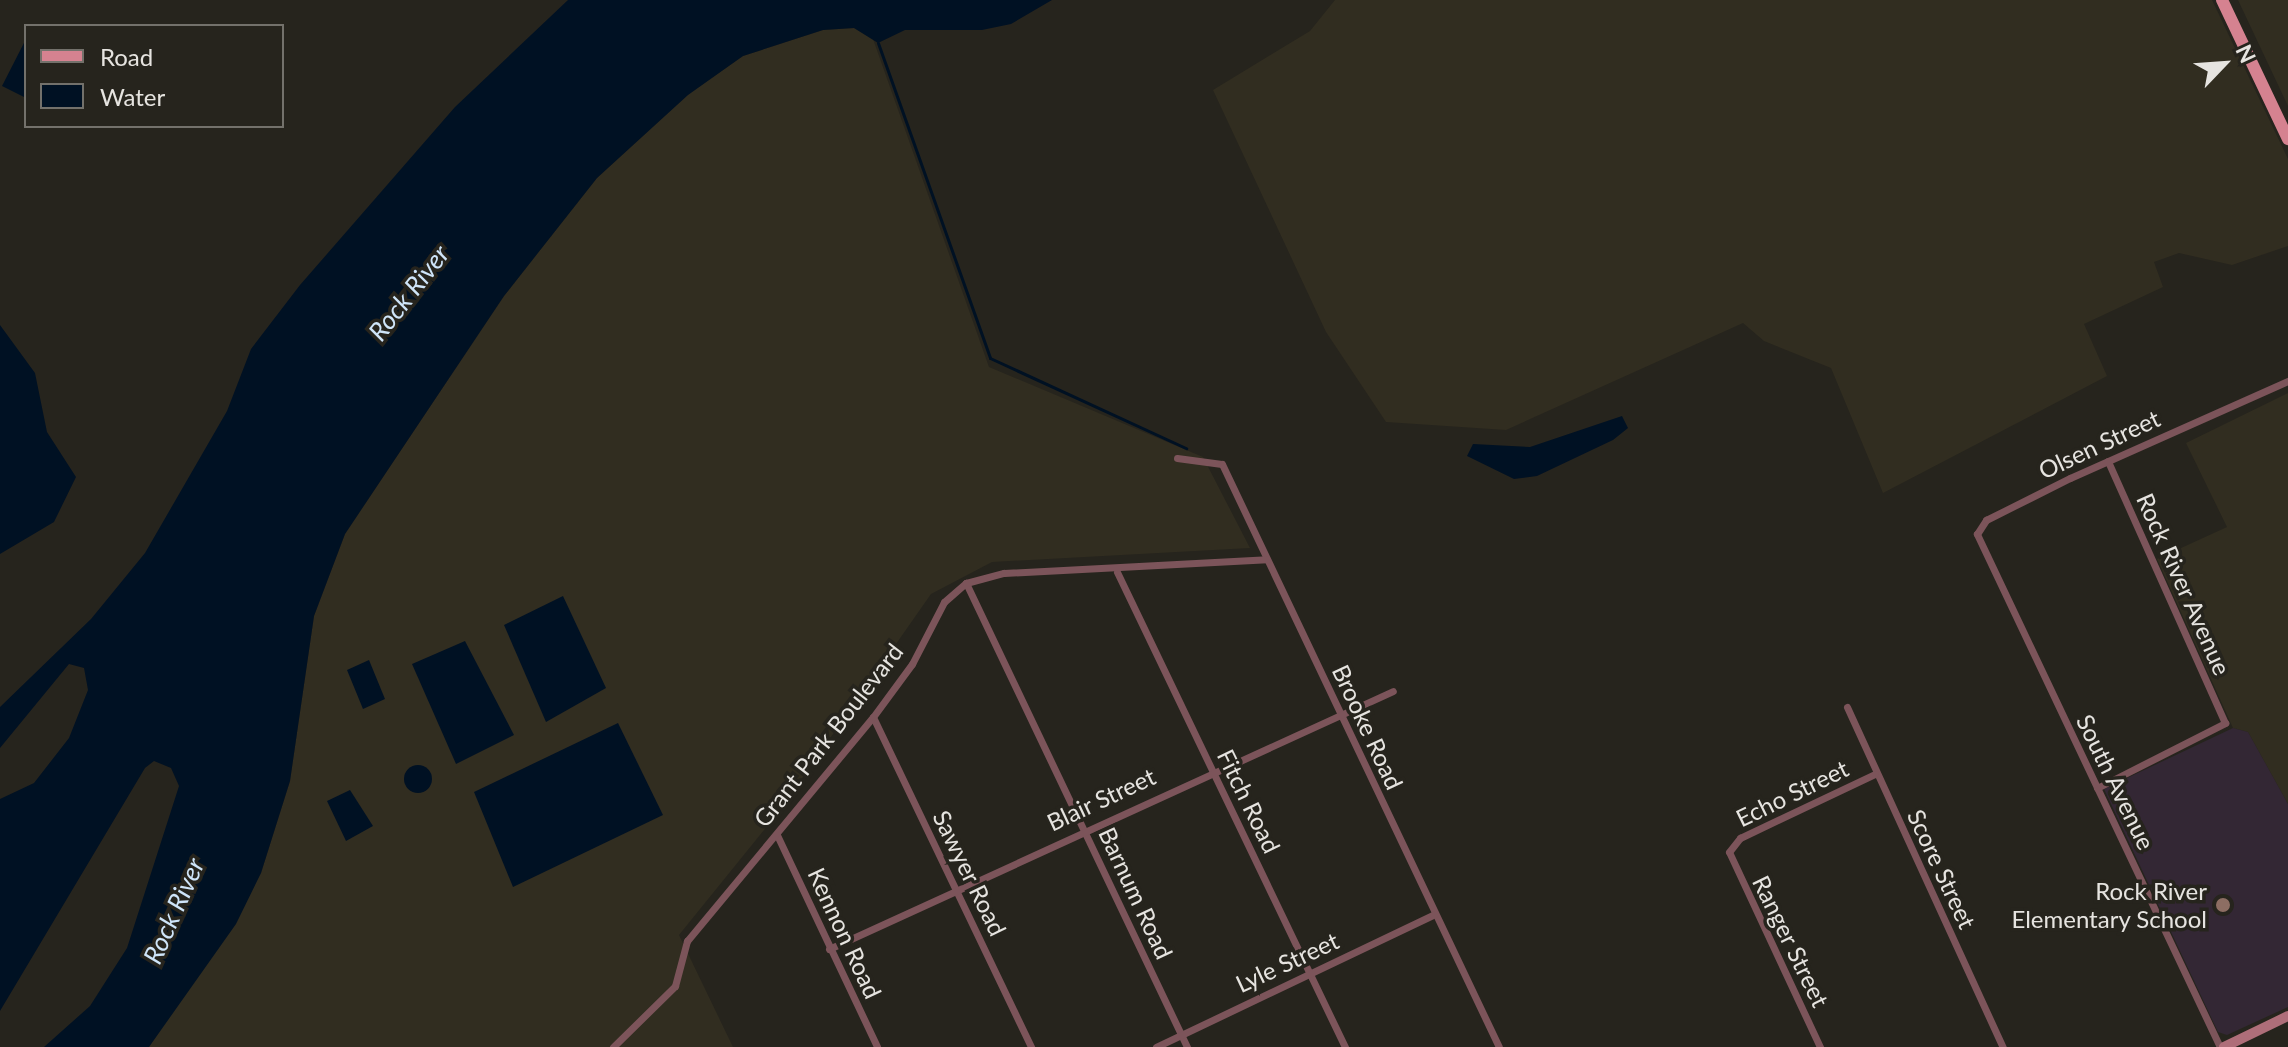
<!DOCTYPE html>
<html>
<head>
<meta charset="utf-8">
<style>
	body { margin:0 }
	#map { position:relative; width:2288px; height:1047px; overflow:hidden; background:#26241d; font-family:Lato,sans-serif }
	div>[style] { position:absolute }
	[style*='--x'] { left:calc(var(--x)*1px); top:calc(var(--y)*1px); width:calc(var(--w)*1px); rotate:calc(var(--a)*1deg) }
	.built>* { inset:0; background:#312d20 }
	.education>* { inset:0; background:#332734 }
	.water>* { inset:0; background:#001123 }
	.round { border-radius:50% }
	.stream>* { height:3px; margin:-1.5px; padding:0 1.5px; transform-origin:1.5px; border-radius:1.5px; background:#001123 }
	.street>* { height:7px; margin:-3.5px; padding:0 3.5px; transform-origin:3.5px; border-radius:3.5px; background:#7c545a }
	.secondary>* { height:10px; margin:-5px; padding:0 5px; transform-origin:5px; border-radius:5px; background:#ae6e79 }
	.primary>* { height:12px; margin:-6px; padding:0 6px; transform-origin:6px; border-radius:6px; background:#d58290 }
	.dots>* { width:22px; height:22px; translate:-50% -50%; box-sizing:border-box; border:4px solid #26241d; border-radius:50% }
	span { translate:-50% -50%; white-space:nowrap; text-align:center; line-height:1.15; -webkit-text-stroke:7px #26241d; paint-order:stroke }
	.street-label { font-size:24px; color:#e6e4e0 }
	.poi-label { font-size:24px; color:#e6e4e0 }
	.right { translate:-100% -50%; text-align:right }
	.water-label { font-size:26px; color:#cfe5f9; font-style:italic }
	.legend { position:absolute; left:24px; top:24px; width:260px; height:104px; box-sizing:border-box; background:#26241d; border:2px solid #73716b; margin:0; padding:10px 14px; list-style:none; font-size:24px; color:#e6e4e0 }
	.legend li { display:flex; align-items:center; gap:16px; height:40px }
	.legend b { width:40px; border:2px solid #73716b }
	.north { position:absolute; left:2184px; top:24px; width:80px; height:80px; -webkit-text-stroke:6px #26241d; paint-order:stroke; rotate:65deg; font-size:22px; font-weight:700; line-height:32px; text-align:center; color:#e6e4e0 }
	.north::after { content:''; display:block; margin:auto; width:28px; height:36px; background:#e6e4e0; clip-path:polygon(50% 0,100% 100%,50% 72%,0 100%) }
</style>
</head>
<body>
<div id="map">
	<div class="built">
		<div style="clip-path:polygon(1335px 0,2212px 0,2288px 159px,2288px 246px,2232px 265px,2179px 253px,2154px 262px,2163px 287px,2084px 324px,2107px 376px,1883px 493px,1831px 368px,1764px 341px,1743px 323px,1506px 430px,1386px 422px,1326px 332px,1213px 90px,1310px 31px)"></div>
		<div style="clip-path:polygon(2238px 0,2288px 0,2288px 106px)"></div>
		<div style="clip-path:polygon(854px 28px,873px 39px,989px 367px,1203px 457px,1250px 548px,992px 562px,931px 594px,777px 814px,679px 935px,733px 1047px,149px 1047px,261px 873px,290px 781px,314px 616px,345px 534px,504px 296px,597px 178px,688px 94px,743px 56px,823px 30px)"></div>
		<div style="clip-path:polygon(2288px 393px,2288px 804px,2248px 732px,2233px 728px,2157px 559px,2227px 527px,2186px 443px)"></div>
	</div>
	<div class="education">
		<div style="clip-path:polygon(2233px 728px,2248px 732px,2288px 804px,2288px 1007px,2227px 1035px,2218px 1032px,2104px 789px)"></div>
	</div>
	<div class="water">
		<div style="clip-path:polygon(568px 0,1052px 0,1011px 24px,982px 30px,905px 30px,878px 43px,854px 28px,823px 30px,743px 56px,688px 95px,597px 178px,504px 296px,345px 534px,314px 616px,290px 781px,261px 873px,236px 924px,149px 1047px,44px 1047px,90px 1006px,127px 948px,179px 786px,171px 768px,154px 761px,145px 768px,0 1011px,0 799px,34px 783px,69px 738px,88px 690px,84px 668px,69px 664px,0 748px,0 707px,91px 619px,145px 553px,227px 411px,251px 349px,300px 285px,455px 107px)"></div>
		<div style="clip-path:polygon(26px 39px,26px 98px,2px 86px)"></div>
		<div style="clip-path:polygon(0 325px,35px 373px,47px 432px,76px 477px,54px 522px,0 554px)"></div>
		<div style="clip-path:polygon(1622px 416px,1628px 428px,1613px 440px,1537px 476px,1514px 479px,1467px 456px,1473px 444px,1530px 447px)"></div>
		<div style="clip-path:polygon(563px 596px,606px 688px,546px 722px,504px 625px)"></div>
		<div style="clip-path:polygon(465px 641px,514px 735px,456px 764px,412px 664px)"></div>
		<div style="clip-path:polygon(369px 660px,385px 699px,363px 709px,347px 670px)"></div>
		<div style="clip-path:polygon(618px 723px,663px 815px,513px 887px,474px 792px)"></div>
		<div class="round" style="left:404px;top:765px;width:28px;height:28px"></div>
		<div style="clip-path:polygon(350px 790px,373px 826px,346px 841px,327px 801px)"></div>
	</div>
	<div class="stream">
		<div style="--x:878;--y:43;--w:334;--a:70.4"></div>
		<div style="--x:990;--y:358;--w:216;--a:24.7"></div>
	</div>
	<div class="street">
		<div style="--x:1177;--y:458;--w:45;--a:7.6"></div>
		<div style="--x:1222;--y:464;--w:645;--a:64.59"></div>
		<div style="--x:1117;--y:572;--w:527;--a:64.36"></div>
		<div style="--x:966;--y:583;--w:514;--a:64.53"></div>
		<div style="--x:1847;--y:707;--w:374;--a:65.4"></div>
		<div style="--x:873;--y:717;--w:366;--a:64.4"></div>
		<div style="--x:2097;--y:788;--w:144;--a:-26.9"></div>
		<div style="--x:2225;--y:723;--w:287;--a:-114.1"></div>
		<div style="--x:777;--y:835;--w:234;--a:64.7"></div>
		<div style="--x:829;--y:949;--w:620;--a:-24.58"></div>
		<div style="--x:613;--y:1047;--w:87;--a:-44.5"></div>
		<div style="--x:675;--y:986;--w:47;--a:-75.1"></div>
		<div style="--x:687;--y:941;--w:291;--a:-50.3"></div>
		<div style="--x:873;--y:717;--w:66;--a:-53.7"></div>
		<div style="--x:912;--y:664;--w:70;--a:-62.7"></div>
		<div style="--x:944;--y:602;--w:29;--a:-41"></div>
		<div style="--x:966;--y:583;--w:39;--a:-15"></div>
		<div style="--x:1004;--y:573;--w:263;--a:-3"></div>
		<div style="--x:1156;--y:1047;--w:309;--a:-25.5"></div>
		<div style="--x:1820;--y:1047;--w:215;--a:-115"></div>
		<div style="--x:1729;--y:852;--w:18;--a:-52"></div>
		<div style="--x:1740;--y:838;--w:149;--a:-25.4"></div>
		<div style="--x:2220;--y:1047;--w:568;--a:-115.35"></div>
		<div style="--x:1977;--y:534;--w:17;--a:-57"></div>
		<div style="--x:1986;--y:520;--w:94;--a:-26.6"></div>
		<div style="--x:2070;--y:478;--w:239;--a:-24"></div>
	</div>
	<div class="secondary">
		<div style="--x:2224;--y:1047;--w:71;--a:-25.8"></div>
	</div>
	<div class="primary">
		<div style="--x:2222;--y:0;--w:154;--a:64.6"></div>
	</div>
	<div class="dots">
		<div style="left:2223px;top:905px;background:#8d6e63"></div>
	</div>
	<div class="street-label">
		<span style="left:2099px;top:444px;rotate:-25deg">Olsen Street</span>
		<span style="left:2184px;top:584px;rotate:66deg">Rock River Avenue</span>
		<span style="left:1368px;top:727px;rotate:65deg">Brooke Road</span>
		<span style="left:828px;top:735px;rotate:-52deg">Grant Park Boulevard</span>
		<span style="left:2116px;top:782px;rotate:64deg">South Avenue</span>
		<span style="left:1792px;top:793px;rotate:-26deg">Echo Street</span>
		<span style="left:1101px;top:799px;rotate:-25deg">Blair Street</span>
		<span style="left:1249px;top:801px;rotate:64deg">Fitch Road</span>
		<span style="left:1942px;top:869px;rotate:65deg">Score Street</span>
		<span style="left:970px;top:873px;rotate:64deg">Sawyer Road</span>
		<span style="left:1136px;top:893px;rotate:65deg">Barnum Road</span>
		<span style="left:845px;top:933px;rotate:65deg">Kennon Road</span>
		<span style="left:1791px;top:941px;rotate:64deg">Ranger Street</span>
		<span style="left:1287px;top:962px;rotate:-25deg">Lyle Street</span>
	</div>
	<div class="poi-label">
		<span class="right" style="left:2207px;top:905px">Rock River<br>Elementary School</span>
	</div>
	<div class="water-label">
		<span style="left:409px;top:293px;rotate:-52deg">Rock River</span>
		<span style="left:174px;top:911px;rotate:-66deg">Rock River</span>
	</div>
	<ul class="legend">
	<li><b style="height:10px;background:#d58290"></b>Road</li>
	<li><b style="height:22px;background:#001123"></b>Water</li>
	</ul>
	<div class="north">N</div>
</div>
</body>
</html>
